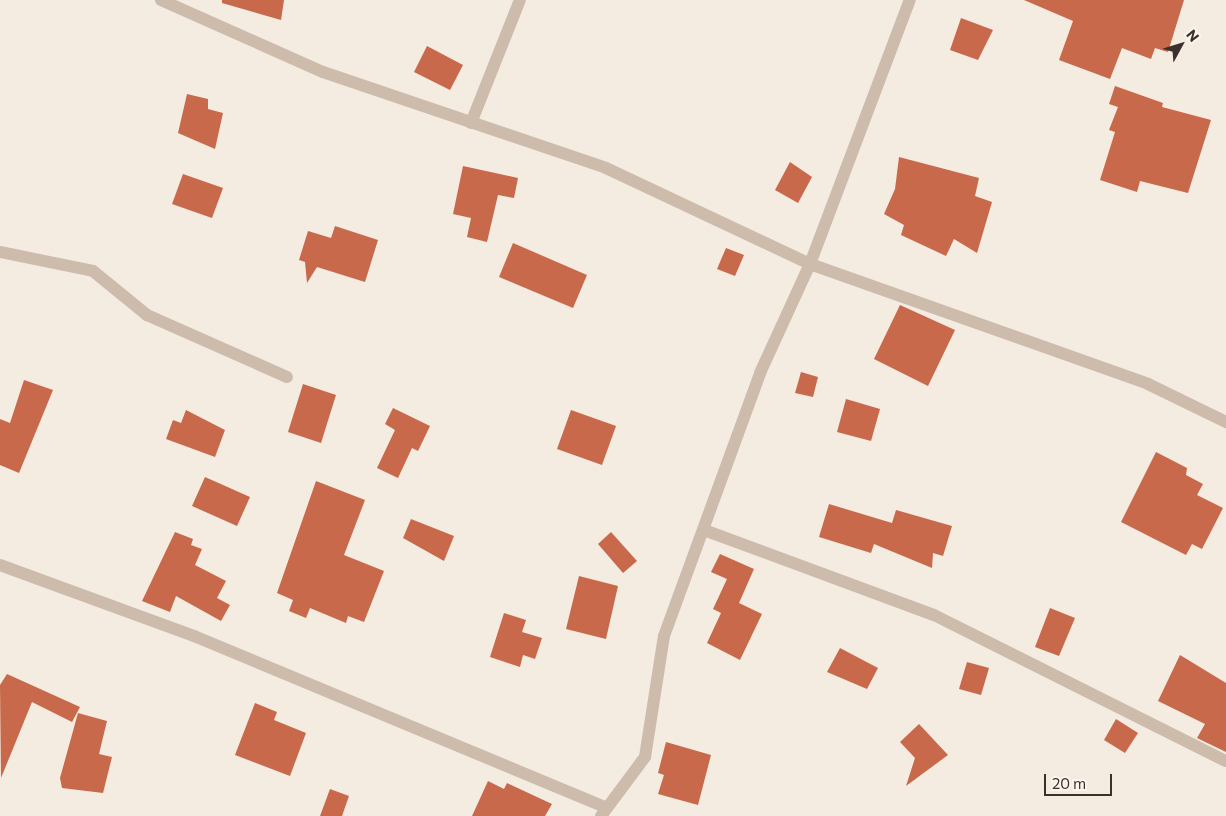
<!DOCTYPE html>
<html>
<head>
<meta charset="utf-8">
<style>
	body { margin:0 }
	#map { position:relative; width:1226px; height:816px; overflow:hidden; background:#f4ebe1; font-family:Commissioner,sans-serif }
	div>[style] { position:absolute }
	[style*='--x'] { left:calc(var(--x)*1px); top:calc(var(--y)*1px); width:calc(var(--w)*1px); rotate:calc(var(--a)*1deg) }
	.building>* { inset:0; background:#c8694b }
	.minor>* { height:12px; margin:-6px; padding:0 6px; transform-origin:6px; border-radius:6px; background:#cdbbac }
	span { translate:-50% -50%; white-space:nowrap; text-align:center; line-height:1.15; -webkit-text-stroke:5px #fbf5ee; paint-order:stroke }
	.north { position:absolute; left:1156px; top:20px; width:50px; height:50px; -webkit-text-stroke:4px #fbf5ee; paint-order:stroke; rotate:51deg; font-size:14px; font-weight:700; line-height:20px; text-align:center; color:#3b302b }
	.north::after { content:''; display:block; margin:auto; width:18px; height:22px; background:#3b302b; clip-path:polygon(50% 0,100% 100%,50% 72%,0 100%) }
	.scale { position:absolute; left:1044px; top:774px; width:68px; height:22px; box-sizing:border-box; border:2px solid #3b302b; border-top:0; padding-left:6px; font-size:15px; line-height:18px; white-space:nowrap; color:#3b302b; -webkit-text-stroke:4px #fbf5ee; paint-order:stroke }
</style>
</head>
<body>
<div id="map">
	<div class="building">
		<div style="clip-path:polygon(222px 0,284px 0,281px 20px,222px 3px)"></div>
		<div style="clip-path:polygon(1024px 0,1184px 0,1168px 52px,1155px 48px,1151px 59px,1122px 48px,1110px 79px,1059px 60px,1073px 21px)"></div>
		<div style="clip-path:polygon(961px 18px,993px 30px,978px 60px,950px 50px)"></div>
		<div style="clip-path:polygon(427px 46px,463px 65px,450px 90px,414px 72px)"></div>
		<div style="clip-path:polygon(1115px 86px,1163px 103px,1162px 107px,1211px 120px,1188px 193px,1140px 181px,1137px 192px,1100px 180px,1115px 132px,1109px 130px,1118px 107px,1109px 104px)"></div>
		<div style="clip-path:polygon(187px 94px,208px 99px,208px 109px,223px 113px,215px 149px,178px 133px)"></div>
		<div style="clip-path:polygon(899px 157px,979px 178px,975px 196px,992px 202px,977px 253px,954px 239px,946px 256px,901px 235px,904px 225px,884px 214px,895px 189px)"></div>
		<div style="clip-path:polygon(790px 162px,812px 177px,798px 203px,775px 190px)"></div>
		<div style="clip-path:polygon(463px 166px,518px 178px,514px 198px,498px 195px,487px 242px,467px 237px,471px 218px,453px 214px)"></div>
		<div style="clip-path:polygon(183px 174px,223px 188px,212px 218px,172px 204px)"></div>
		<div style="clip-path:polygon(335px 226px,378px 240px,365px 282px,317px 267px,307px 283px,305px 262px,299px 260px,308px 231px,331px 238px)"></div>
		<div style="clip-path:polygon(513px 243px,587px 275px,573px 308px,499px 277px)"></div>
		<div style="clip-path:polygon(726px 248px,744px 255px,735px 276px,717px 269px)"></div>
		<div style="clip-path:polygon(900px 305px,955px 330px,928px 386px,874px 359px)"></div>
		<div style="clip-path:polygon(801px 372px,818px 377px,813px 397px,795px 393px)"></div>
		<div style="clip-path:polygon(24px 380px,53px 390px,19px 473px,0 465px,0 419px,10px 423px)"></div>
		<div style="clip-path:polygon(303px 384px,336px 395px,321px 443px,288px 432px)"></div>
		<div style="clip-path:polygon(846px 399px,880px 409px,871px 441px,837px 432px)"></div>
		<div style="clip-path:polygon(393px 408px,430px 426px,418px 451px,412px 448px,398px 478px,377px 468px,395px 430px,385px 424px)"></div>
		<div style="clip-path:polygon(186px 410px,225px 430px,215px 457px,166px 439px,173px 420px,181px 423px)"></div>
		<div style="clip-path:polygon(571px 410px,616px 426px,602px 465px,557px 449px)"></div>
		<div style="clip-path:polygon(1156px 452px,1187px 468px,1186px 475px,1203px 484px,1197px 495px,1223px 508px,1202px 549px,1192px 544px,1186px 555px,1121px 522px)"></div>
		<div style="clip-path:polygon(205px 477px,250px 497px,237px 526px,192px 506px)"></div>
		<div style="clip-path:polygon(316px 481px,365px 500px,344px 555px,384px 571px,364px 622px,348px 616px,346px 623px,310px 608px,306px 618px,289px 611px,293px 600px,277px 593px)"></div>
		<div style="clip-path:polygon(829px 504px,892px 523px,896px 510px,952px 526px,943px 556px,933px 553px,932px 568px,874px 544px,871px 553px,819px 537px)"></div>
		<div style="clip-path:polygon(411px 519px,454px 536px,444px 561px,403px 538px)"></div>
		<div style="clip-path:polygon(175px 532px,193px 539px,191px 545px,202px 549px,195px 565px,226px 581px,217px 598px,230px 605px,221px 621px,176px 596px,170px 612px,142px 601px)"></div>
		<div style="clip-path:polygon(611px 532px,637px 561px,623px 573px,598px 544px)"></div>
		<div style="clip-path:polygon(720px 554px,754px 569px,739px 603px,762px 614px,740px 660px,707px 643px,721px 613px,713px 609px,727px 579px,711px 572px)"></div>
		<div style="clip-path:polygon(579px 576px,618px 586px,606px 639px,566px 629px)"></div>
		<div style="clip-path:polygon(1050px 608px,1075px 618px,1059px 656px,1035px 647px)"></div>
		<div style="clip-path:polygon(504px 613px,526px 620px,522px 632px,542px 638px,535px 659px,523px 655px,520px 667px,490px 657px)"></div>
		<div style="clip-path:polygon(840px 648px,878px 668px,867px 689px,827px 672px)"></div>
		<div style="clip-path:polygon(1180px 655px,1226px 683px,1226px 752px,1197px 738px,1205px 724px,1158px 701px)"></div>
		<div style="clip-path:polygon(967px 662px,989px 668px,981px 695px,959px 689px)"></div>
		<div style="clip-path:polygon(7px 674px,80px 707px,72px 722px,32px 702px,1px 778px,0 685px)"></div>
		<div style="clip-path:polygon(255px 703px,277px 712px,274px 720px,306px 733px,290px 776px,235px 755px)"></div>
		<div style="clip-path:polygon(78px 713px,107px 721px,99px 754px,112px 757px,103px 793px,62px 788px,60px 778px)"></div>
		<div style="clip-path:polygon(1116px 719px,1138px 733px,1125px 753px,1104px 740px)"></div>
		<div style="clip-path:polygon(919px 724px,948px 755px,906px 786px,915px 758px,900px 742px)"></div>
		<div style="clip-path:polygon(666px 742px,711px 755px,698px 805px,658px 794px,664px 775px,658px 773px)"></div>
		<div style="clip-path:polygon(488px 781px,504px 789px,507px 783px,552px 804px,545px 816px,472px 816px)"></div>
		<div style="clip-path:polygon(330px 789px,349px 796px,342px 816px,320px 816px)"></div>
	</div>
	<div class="minor">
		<div style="--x:161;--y:0;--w:177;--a:24"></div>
		<div style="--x:323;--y:72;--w:299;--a:18.7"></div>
		<div style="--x:606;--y:168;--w:225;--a:25.2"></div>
		<div style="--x:810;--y:264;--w:359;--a:19.5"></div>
		<div style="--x:1148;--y:384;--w:87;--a:26"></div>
		<div style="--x:471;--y:123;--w:132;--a:-68.3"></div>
		<div style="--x:0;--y:252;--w:95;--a:11.5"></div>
		<div style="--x:93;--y:271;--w:70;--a:39.2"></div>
		<div style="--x:147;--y:315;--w:153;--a:23.9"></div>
		<div style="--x:704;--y:530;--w:245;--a:20.3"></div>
		<div style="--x:934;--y:615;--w:326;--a:26.6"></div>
		<div style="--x:0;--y:565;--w:207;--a:20.1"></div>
		<div style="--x:194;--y:636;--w:445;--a:22.6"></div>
		<div style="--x:601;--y:816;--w:74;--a:-53.3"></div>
		<div style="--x:645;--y:757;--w:122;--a:-81.1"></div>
		<div style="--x:664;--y:636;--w:280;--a:-69.9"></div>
		<div style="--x:760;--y:373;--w:120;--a:-65.4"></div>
		<div style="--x:810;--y:264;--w:282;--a:-69.3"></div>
	</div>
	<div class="north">N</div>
	<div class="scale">20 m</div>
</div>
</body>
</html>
